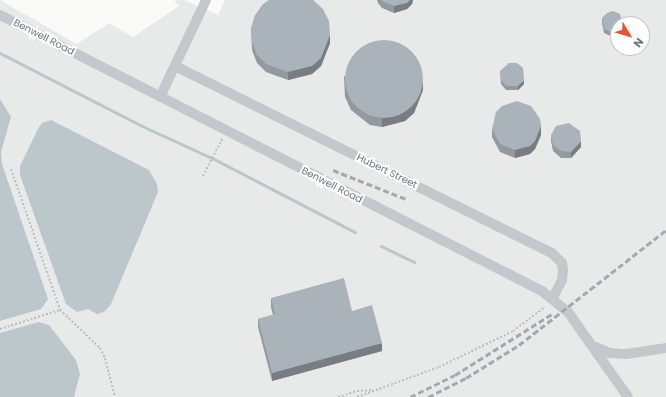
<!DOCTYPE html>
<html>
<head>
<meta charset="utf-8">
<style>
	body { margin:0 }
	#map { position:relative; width:666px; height:397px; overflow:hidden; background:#fafaf8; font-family:Poppins,sans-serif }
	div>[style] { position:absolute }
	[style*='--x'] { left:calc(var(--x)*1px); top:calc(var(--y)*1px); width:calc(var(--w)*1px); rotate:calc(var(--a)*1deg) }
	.built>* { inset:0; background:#e8e9e9 }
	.water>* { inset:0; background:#bbc7cb }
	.stream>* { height:3px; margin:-1.5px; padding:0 1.5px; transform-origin:1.5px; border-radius:1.5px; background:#bbc7cb }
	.path>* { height:2px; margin-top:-1px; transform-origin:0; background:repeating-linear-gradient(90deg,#bbbfc2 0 2px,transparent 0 4px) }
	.street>* { height:10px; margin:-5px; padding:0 5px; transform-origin:5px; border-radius:5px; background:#c3c8cc }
	.rail>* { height:3px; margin-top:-1.5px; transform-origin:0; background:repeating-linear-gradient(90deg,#a2aab0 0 6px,transparent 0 9px) }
	.wall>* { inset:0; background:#929a9f }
	.shaded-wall>* { inset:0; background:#777d82 }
	.building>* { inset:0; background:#aab3b9 }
	.round { border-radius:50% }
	span { translate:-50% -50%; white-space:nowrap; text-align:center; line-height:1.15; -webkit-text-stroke:4px #fff; paint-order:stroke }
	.street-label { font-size:10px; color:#657683 }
	.north { position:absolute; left:610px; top:16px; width:40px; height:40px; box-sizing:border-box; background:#fff; border:1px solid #c1c8cd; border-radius:50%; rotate:128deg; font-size:11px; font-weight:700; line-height:16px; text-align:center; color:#657683 }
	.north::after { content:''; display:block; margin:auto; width:14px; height:18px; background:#e4572e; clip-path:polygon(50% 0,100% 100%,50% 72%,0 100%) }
</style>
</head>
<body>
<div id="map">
	<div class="built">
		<div style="clip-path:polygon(evenodd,0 0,77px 44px,109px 23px,133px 37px,179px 6px,174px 0,184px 0,218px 15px,225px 0,666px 0,666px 397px,0 397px,0 0,618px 24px,642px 24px,642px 48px,618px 48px,618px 24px)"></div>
	</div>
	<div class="water">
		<div style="clip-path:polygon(0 99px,11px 117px,1px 152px,2px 164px,48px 299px,41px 309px,0 321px)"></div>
		<div style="clip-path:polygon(51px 120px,149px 170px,157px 184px,158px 192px,111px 304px,104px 312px,97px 314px,88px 309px,77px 312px,66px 304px,20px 175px,20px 166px,39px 127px,42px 123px)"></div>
		<div style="clip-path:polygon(39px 322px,49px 325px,76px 360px,80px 374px,74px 397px,0 397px,0 333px)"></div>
	</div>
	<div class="stream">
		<div style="--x:0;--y:53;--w:160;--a:27.2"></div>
		<div style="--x:142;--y:126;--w:77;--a:24.6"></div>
		<div style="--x:212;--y:158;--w:161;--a:27.4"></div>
		<div style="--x:381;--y:246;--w:37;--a:26"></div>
	</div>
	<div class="path">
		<div style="--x:11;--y:169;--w:149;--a:70.8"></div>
		<div style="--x:60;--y:310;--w:55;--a:43.5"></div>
		<div style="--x:100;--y:348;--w:11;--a:63"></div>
		<div style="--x:105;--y:358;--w:40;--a:75.6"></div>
		<div style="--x:203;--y:176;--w:42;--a:-62.8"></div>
		<div style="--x:0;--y:329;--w:63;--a:-17.6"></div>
		<div style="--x:338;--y:397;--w:20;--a:-18"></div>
		<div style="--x:357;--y:391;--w:16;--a:-4"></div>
		<div style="--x:357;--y:397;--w:87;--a:-20.1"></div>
		<div style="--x:439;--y:367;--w:82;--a:-25.9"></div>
		<div style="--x:513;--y:331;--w:40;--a:-37"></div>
	</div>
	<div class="street">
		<div style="--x:0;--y:15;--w:608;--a:26.99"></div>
		<div style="--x:542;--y:291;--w:33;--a:39"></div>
		<div style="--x:568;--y:312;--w:104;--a:54.8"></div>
		<div style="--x:175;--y:66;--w:421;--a:26.4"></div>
		<div style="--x:552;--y:253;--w:14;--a:45"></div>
		<div style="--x:562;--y:263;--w:7;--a:82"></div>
		<div style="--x:563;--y:270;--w:10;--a:96"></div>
		<div style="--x:562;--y:280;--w:20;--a:117"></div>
		<div style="--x:160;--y:97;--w:107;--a:-64.6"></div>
		<div style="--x:596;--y:347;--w:15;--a:23"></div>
		<div style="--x:610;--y:353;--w:16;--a:4"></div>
		<div style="--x:626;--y:354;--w:40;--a:-8.5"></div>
	</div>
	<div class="rail">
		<div style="--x:333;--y:170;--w:79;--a:21.7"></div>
		<div style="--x:410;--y:397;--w:50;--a:-26.1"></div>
		<div style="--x:455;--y:375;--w:115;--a:-32.2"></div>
		<div style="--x:428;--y:397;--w:42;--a:-26.6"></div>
		<div style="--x:466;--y:378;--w:62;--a:-31.9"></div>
		<div style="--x:519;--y:345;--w:187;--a:-38"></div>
	</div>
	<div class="wall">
		<div style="clip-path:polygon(377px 0,413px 0,412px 4px,407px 9px,394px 13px,382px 8px,378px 3px)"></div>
		<div style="clip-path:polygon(613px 11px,613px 37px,604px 33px,602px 23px,602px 18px)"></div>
		<div style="clip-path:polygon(251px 28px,330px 43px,321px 66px,312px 74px,288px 80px,266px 72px,257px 63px,252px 50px)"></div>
		<div style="clip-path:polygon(500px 71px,524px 84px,518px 90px,506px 90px,501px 84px)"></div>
		<div style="clip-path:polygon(344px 76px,423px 90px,414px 113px,405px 121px,382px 127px,370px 125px,351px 110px,345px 97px)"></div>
		<div style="clip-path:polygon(492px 129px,541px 135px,535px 149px,530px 154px,515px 158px,500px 152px,492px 137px)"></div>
		<div style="clip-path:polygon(551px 135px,581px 147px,571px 158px,561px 158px,553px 151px,551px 141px)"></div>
		<div style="clip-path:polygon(271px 298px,352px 311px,382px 351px,272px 381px,258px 327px,258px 319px,273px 315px,271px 307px)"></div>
	</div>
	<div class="shaded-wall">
		<div style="clip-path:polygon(410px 0,413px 0,412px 4px,407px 9px,394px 13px,394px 6px)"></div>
		<div style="clip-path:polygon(618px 31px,618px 35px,613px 37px,613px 33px)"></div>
		<div style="clip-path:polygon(330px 35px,330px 43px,321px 66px,312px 74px,288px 80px,288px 72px)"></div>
		<div style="clip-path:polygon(524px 80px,524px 84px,518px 90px,518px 86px)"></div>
		<div style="clip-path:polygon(423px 82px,423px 90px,414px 113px,405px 121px,382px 127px,382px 119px)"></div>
		<div style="clip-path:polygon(541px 126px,541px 135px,535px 149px,530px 154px,515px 158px,515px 150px)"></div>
		<div style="clip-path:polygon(581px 141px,581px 147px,571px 158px,571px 152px)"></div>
		<div style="clip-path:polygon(382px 343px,382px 351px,272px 381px,272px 373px)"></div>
	</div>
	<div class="building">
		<div style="clip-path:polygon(269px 0,313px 0,323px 9px,329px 21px,330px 35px,321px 58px,312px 66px,288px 72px,266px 64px,257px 55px,252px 42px,251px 28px,255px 15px,263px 4px)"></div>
		<div style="clip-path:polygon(381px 0,410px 0,407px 3px,394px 6px,382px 1px)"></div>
		<div style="clip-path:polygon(613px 11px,620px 14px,623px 24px,618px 24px,618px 31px,613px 33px,604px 29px,602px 18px,607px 13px)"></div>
		<div class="round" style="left:345px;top:40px;width:78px;height:78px"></div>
		<div style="clip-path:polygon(509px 63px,517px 63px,523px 68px,524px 80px,518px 86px,506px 86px,501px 80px,500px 71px)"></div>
		<div style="clip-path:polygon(517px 101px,531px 106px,540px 119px,541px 126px,535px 141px,530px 146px,515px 150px,500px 144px,492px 129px,496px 112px,502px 106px)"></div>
		<div style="clip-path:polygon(569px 123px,580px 131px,581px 141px,571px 152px,561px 151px,553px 145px,551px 135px,556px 126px)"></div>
		<div style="clip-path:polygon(344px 278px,352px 311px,372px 305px,382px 343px,272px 373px,258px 319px,275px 314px,271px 298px)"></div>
	</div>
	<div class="street-label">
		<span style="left:44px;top:37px;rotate:27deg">Benwell Road</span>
		<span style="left:387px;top:171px;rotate:26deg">Hubert Street</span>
		<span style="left:332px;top:185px;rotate:27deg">Benwell Road</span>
	</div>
	<div class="north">N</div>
</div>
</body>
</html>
